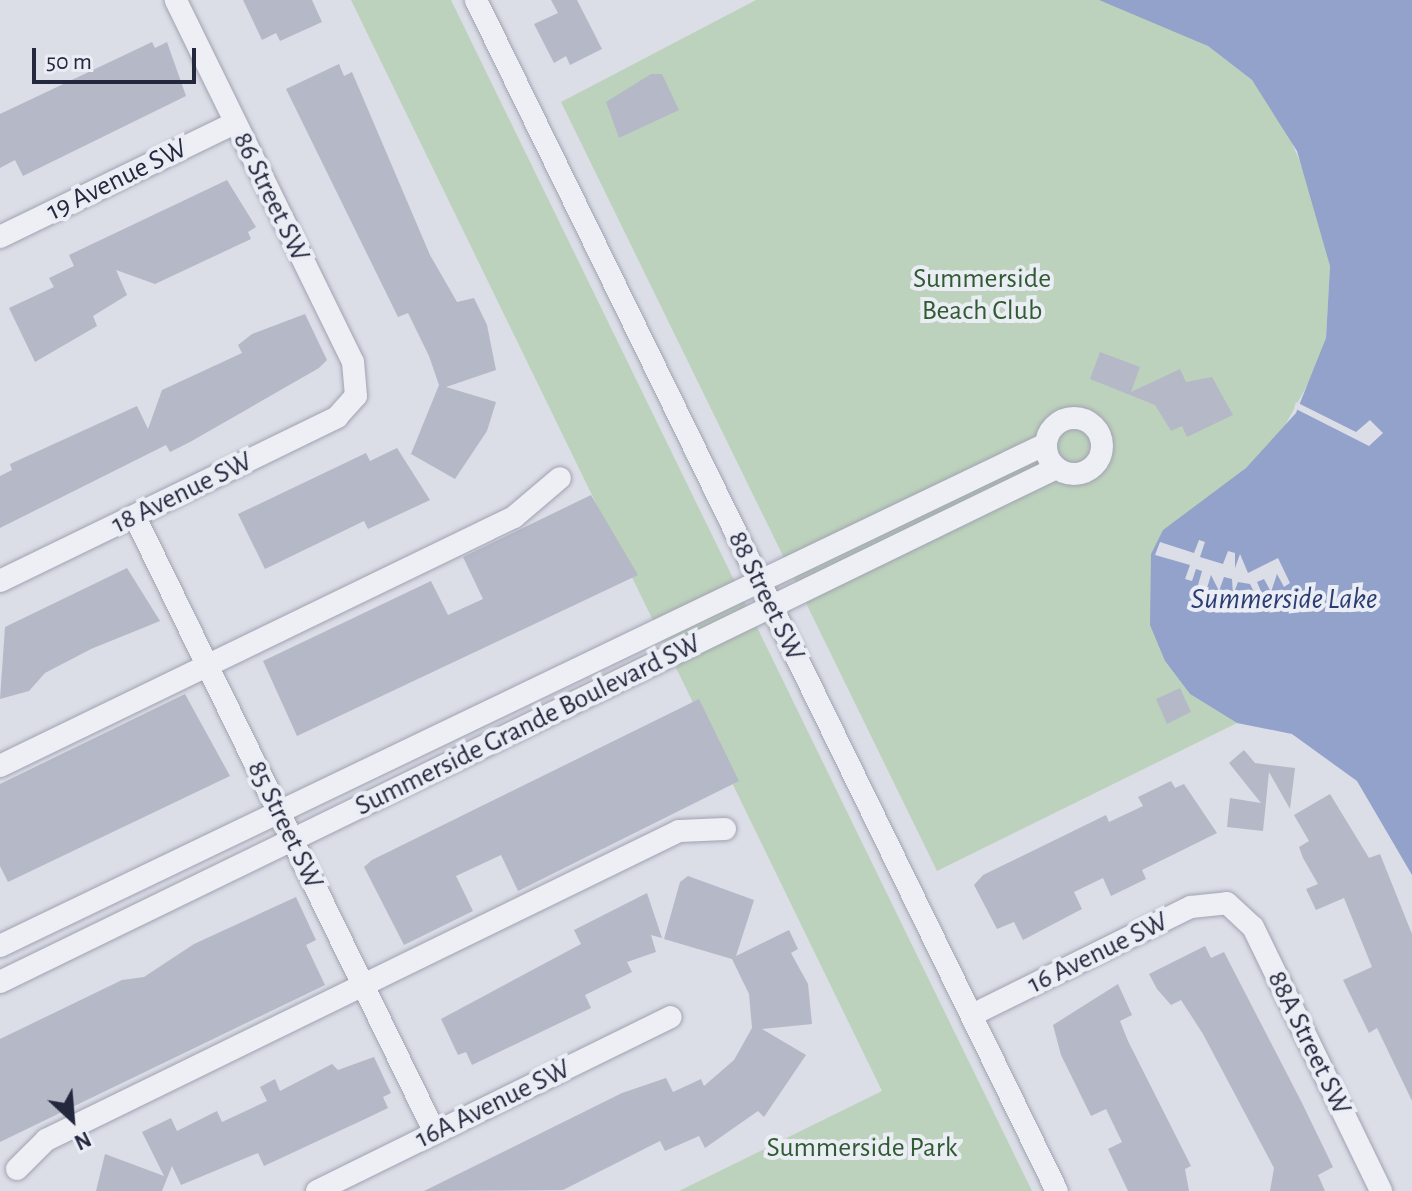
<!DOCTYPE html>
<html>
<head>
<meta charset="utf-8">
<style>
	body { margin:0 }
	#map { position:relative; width:1412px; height:1191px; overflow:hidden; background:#dbdde7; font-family:"Alegreya Sans",sans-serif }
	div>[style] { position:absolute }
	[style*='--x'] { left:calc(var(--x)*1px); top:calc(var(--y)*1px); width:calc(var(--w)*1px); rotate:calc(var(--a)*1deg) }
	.green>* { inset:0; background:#bdd2bc }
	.water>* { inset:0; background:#93a2ca }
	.pier>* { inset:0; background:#dbdde7 }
	.building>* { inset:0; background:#b5b8c7 }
	.roads { filter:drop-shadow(0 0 2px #a0a3b1) drop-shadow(0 0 2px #a0a3b1) }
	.minor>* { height:22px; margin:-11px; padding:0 11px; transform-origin:11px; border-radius:11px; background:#eeeff5 }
	.minor>.ring { margin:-11px; padding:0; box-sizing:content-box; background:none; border:22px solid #eeeff5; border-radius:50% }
	span { translate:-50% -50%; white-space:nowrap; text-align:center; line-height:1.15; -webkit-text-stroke:8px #ebedf5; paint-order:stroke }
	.street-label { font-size:28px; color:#24283e }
	.park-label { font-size:28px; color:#315b32 }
	.water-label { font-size:30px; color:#2c3d74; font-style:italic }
	.north { position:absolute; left:32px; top:1079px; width:80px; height:80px; -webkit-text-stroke:6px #ebedf5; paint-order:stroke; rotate:154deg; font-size:22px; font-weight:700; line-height:32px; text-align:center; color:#24283e }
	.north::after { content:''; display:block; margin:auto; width:28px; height:36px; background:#24283e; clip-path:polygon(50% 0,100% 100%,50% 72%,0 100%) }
	.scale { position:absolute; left:32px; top:48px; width:164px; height:36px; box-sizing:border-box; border:4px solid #24283e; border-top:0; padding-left:10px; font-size:24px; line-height:28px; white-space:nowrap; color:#24283e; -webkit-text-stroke:6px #ebedf5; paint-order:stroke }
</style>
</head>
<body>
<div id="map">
	<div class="green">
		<div style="clip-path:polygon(351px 0,451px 0,1032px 1191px,679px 1191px,882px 1091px)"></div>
		<div style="clip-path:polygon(756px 0,1099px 0,1146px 16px,1208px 46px,1252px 80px,1280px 114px,1317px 203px,1330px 266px,1326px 338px,1316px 369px,1277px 440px,1246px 468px,1165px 661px,1190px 694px,1237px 723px,937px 871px,561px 102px)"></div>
	</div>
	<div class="water">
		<div style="clip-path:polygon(1099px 0,1412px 0,1412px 875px,1357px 781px,1292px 734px,1237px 723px,1190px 694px,1165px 661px,1150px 625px,1151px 554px,1163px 530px,1246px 468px,1296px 413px,1326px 338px,1330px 266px,1297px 151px,1252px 80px,1208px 46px)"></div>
	</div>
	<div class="pier">
		<div style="clip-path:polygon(1296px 402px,1356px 432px,1370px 420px,1383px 433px,1369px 446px,1294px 408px)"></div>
		<div style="clip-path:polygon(1199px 540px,1205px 542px,1200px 557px,1223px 564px,1228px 551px,1235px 553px,1235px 568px,1240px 554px,1248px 573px,1278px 558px,1290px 583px,1284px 587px,1277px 574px,1271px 592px,1264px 579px,1257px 582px,1263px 596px,1257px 598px,1250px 584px,1238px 582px,1233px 595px,1232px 579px,1224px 577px,1219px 591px,1211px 575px,1207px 588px,1198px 585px,1202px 571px,1196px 569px,1192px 581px,1185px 579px,1190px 565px,1155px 555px,1160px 542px,1194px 553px)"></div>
	</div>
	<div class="building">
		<div style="clip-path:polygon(243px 0,312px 0,322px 22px,280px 41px,276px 33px,262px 40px)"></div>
		<div style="clip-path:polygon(551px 0,577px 0,602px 49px,570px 65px,566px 56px,554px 63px,534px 24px,558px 13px)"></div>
		<div style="clip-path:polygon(152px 42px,155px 48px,167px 42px,186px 96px,23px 176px,15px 160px,0 168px,0 114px)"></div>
		<div style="clip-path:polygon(339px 64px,344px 76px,352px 72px,430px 255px,457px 302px,474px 298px,487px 325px,496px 370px,446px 387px,496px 402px,487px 431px,455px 479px,411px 454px,439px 385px,429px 356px,408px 313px,398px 317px,286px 89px)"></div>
		<div style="clip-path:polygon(651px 74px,662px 74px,679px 110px,619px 138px,606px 102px)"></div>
		<div style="clip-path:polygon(227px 180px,256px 227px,248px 232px,251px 239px,155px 284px,116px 270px,127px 295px,93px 316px,97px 326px,35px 362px,9px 308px,54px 287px,49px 278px,74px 266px,69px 255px)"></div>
		<div style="clip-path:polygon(305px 314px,327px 360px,319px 368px,190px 442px,170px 452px,166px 445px,0 528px,0 476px,12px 470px,10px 464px,137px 406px,148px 429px,162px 390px,242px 353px,238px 345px,252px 334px)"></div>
		<div style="clip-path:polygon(1100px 352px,1140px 367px,1131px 392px,1180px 369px,1186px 382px,1212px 377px,1233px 415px,1187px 437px,1182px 426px,1171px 431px,1155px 405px,1090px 379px)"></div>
		<div style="clip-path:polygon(397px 448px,430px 500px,368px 529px,364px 521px,265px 569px,238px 514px,366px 453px,370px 461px)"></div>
		<div style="clip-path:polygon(591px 495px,638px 575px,297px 736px,263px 661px,431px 581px,448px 615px,483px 599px,463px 557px)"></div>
		<div style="clip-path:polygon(127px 568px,160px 621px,91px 649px,45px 673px,29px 691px,0 699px,5px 627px)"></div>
		<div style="clip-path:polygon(1180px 688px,1191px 712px,1167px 724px,1156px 699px)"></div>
		<div style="clip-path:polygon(185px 694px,230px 776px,8px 882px,0 866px,0 784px)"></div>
		<div style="clip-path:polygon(699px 699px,739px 781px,518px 891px,501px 855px,456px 876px,473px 911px,404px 945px,364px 867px,372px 860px)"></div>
		<div style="clip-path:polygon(1244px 750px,1255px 763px,1295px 768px,1290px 809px,1269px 772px,1263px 831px,1227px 827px,1230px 798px,1261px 803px,1229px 763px)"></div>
		<div style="clip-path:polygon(1171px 781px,1175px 788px,1184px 784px,1217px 833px,1142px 870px,1146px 879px,1111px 896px,1103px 878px,1074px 892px,1082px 909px,1023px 940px,1014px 922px,997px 929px,974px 885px,983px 875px,1106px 815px,1109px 822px,1143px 806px,1138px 797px)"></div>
		<div style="clip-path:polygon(1330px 794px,1369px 858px,1380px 854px,1412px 934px,1412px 1101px,1377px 1028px,1369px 1033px,1343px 980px,1372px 967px,1344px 898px,1316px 910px,1306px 889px,1318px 884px,1303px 858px,1299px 847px,1309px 841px,1294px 815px)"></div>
		<div style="clip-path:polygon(688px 876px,754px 900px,736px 956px,789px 930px,798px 949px,791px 953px,808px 984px,812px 1024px,762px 1029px,806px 1055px,764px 1117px,758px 1111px,705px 1148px,699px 1136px,665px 1151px,660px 1141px,563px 1190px,424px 1191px,622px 1093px,666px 1078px,673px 1092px,701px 1079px,704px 1086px,734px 1060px,752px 1028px,749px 994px,732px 959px,664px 939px,680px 882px)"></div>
		<div style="clip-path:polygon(647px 893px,662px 938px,651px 935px,656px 952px,627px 962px,632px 972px,585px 995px,591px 1008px,472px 1065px,466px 1052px,458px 1055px,441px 1019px,581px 944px,574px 930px)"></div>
		<div style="clip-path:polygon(296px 897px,316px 940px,306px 945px,325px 985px,0 1142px,0 1039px,122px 980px,144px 977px,194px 944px)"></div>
		<div style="clip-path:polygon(1205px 946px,1211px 958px,1224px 952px,1302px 1103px,1333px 1167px,1318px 1175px,1325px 1191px,1270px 1191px,1274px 1168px,1203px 1034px,1181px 1000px,1171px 1005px,1157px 989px,1149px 974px)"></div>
		<div style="clip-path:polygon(1118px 984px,1132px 1015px,1120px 1021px,1128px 1041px,1191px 1166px,1185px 1169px,1189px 1191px,1128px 1191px,1108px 1149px,1122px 1142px,1106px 1109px,1091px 1116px,1061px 1055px,1053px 1025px)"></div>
		<div style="clip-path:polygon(374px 1057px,391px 1093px,383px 1097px,388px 1108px,365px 1119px,264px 1166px,258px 1153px,181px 1185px,172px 1166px,162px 1191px,96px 1191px,105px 1154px,164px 1176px,142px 1132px,171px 1118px,177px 1131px,217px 1111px,222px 1122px,267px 1101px,260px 1087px,275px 1079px,280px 1091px,332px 1064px,338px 1070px)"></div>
	</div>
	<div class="roads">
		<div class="minor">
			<div style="--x:476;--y:0;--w:1325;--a:64"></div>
			<div style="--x:0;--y:237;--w:261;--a:-25.9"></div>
			<div class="ring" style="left:1046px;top:418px;width:34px;height:34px"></div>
			<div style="--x:135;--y:517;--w:685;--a:64.03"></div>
			<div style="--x:0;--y:581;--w:375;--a:-25.9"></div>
			<div style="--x:337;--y:417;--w:28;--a:-48"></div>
			<div style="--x:356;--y:396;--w:34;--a:-95"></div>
			<div style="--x:353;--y:362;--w:403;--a:-116.1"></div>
			<div style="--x:0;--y:766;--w:571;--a:-25.85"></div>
			<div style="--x:514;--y:517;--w:60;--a:-40.3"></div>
			<div style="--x:0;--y:946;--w:1160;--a:-25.64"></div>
			<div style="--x:0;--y:982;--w:1174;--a:-25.95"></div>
			<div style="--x:972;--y:1015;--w:244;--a:-26.3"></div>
			<div style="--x:1191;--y:907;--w:36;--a:-6"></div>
			<div style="--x:1227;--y:903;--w:35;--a:43"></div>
			<div style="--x:1253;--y:927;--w:293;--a:64.1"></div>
			<div style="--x:17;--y:1169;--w:41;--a:-45"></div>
			<div style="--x:46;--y:1140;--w:704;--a:-26.02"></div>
			<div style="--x:679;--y:831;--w:46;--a:-2.5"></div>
			<div style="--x:317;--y:1191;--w:394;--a:-26.2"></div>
		</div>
	</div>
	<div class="street-label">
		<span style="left:117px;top:180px;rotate:-26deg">19 Avenue SW</span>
		<span style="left:271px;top:197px;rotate:64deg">86 Street SW</span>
		<span style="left:182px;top:493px;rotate:-26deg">18 Avenue SW</span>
		<span style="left:766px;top:596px;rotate:64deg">88 Street SW</span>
		<span style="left:528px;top:725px;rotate:-26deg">Summerside Grande Boulevard SW</span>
		<span style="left:285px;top:825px;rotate:64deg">85 Street SW</span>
		<span style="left:1098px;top:953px;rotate:-26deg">16 Avenue SW</span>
		<span style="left:1309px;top:1043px;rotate:64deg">88A Street SW</span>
		<span style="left:493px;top:1104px;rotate:-26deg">16A Avenue SW</span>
	</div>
	<div class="park-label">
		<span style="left:982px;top:295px">Summerside<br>Beach Club</span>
		<span style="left:862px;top:1148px">Summerside Park</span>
	</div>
	<div class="water-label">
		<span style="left:1284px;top:599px">Summerside Lake</span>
	</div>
	<div class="north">N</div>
	<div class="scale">50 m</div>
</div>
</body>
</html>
